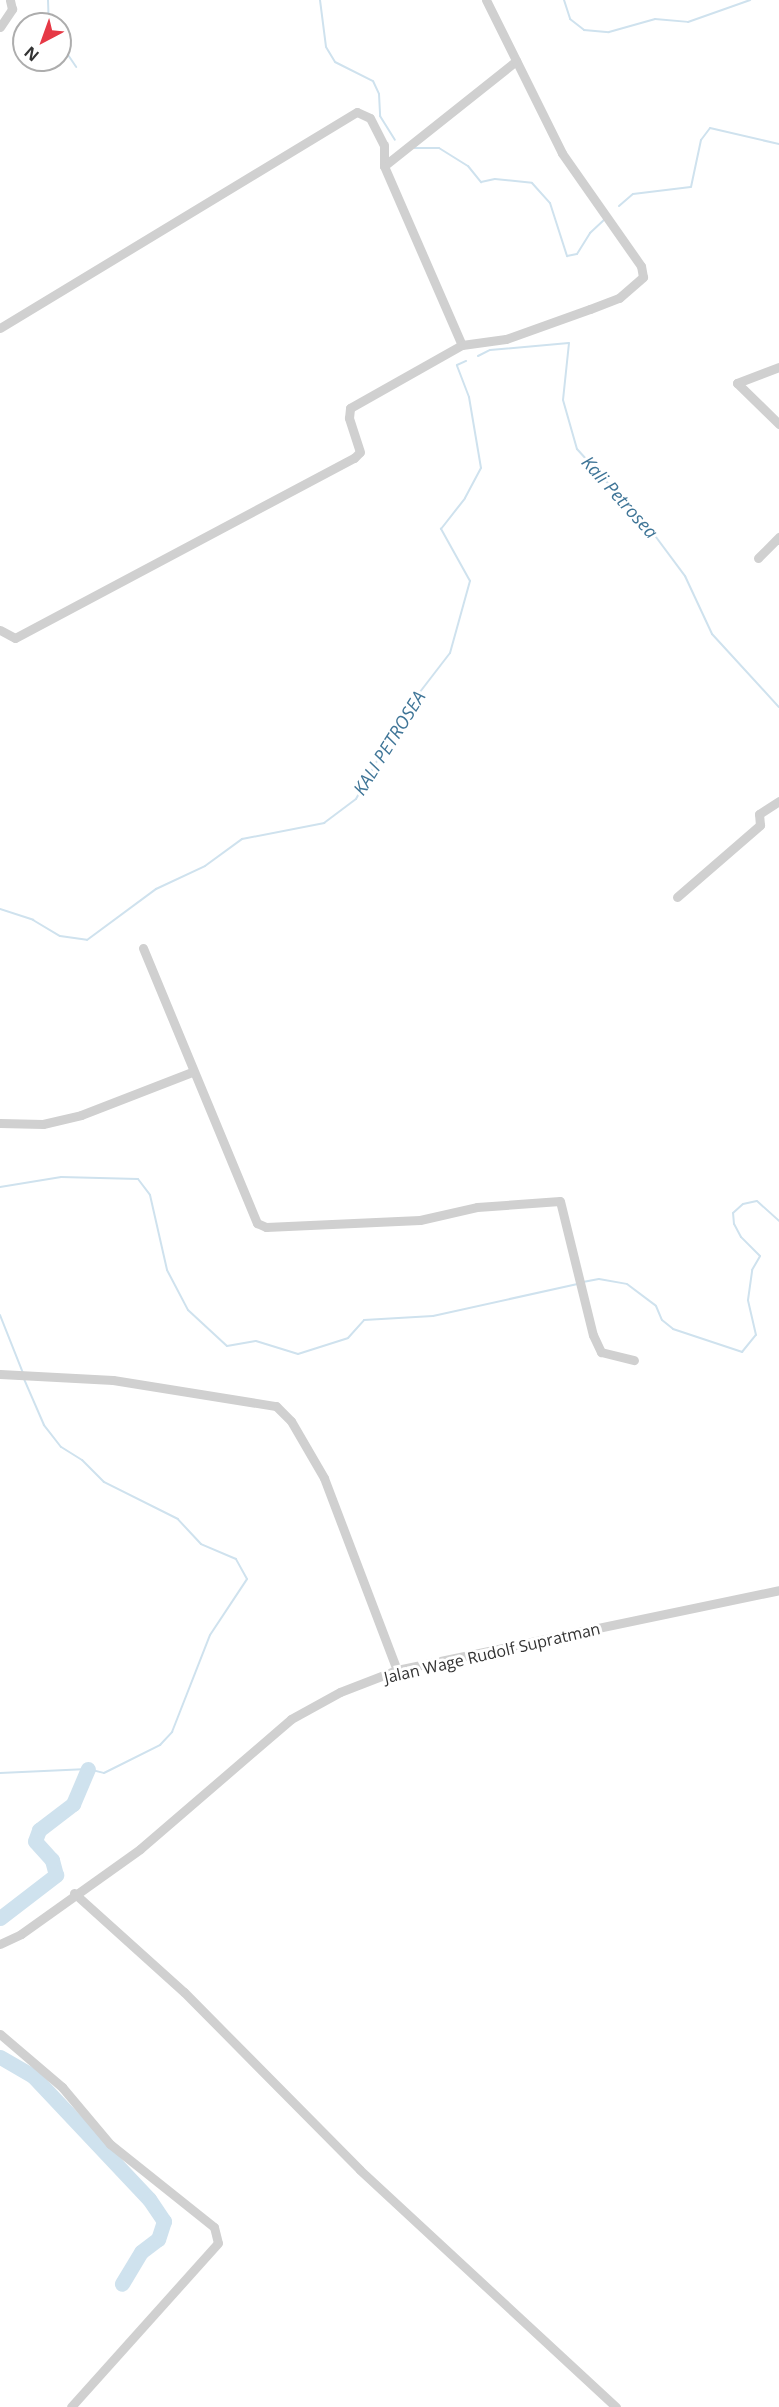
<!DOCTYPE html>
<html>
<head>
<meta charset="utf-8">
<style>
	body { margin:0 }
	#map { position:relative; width:779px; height:2407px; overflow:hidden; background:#fff; font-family:"Open Sans",sans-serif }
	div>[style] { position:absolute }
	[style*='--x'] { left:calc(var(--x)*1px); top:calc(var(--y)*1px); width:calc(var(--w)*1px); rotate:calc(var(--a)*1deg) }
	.stream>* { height:2px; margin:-1px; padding:0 1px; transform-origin:1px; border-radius:1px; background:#cfe2ee }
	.river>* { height:15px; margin:-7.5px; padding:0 7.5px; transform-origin:7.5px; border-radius:7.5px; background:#cfe2ee }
	.minor>* { height:9px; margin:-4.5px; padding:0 4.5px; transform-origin:4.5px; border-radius:4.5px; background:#d0d0d0 }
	span { translate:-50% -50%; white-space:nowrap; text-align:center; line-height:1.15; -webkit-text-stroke:6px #fff; paint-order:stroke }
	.street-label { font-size:16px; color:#333 }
	.water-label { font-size:18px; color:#3f7597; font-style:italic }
	.north { position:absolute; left:12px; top:12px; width:60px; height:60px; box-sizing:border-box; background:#fff; border:2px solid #adadad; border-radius:50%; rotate:221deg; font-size:16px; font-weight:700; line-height:24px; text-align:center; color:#333 }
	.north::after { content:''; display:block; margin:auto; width:21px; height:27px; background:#e63946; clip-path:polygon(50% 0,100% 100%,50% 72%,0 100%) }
</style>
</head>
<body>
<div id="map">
	<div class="stream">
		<div style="--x:48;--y:0;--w:24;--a:88"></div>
		<div style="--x:320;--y:0;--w:47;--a:82.7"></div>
		<div style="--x:326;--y:47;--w:17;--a:59"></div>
		<div style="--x:335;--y:62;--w:42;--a:26.6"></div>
		<div style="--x:373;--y:81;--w:14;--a:65"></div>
		<div style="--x:379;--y:94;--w:22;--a:87"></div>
		<div style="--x:380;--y:116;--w:28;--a:58"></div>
		<div style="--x:564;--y:0;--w:20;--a:72"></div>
		<div style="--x:570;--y:19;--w:18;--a:38"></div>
		<div style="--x:584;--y:30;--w:25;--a:5"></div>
		<div style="--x:609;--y:32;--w:48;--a:-15.8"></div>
		<div style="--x:655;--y:19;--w:33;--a:5"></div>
		<div style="--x:688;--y:22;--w:66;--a:-19.5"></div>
		<div style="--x:60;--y:43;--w:29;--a:56"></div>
		<div style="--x:410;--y:148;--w:29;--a:0"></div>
		<div style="--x:439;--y:148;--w:34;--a:32"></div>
		<div style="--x:468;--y:166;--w:21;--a:51"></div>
		<div style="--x:481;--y:182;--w:14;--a:-12"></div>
		<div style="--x:495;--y:179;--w:37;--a:6"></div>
		<div style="--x:532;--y:183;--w:27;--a:48"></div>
		<div style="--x:550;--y:203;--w:56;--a:72.2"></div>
		<div style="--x:567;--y:256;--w:10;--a:-11"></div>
		<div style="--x:577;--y:254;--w:25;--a:-58"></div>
		<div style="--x:590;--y:233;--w:19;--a:-43"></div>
		<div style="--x:619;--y:206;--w:18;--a:-41"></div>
		<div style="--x:633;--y:194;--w:58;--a:-6.9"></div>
		<div style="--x:691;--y:187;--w:48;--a:-78"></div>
		<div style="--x:701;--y:140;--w:15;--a:-53"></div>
		<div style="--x:710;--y:128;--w:71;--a:13.1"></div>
		<div style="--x:478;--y:356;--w:13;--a:-27"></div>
		<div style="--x:490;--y:350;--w:79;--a:-5.1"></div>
		<div style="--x:569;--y:343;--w:57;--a:96"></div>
		<div style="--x:563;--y:400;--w:51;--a:74.1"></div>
		<div style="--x:577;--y:449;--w:113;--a:47.9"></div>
		<div style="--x:653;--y:533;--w:54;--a:53.3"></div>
		<div style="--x:685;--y:576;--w:64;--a:65"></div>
		<div style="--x:712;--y:634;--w:99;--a:47.5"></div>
		<div style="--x:0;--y:909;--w:35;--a:18"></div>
		<div style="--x:33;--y:920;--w:31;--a:31"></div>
		<div style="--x:60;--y:936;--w:27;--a:8"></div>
		<div style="--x:87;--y:940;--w:86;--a:-36.5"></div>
		<div style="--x:156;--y:889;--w:54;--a:-25.1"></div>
		<div style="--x:205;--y:866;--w:46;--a:-36.1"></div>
		<div style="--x:242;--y:839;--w:84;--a:-11"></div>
		<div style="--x:324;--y:823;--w:40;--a:-37"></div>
		<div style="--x:356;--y:799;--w:97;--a:-61.1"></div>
		<div style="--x:403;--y:714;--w:77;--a:-52.4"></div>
		<div style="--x:450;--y:653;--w:75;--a:-74.5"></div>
		<div style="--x:470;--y:581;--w:60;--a:-119.1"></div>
		<div style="--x:441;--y:529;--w:39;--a:-52"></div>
		<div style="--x:465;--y:498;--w:34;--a:-62"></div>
		<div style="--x:481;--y:468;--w:72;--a:-99.6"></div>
		<div style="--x:469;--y:397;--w:34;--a:-111"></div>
		<div style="--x:457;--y:365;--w:10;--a:-24"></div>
		<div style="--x:0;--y:1187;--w:62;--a:-9.3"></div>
		<div style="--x:61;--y:1177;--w:77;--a:1.5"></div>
		<div style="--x:138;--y:1179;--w:20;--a:53"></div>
		<div style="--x:150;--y:1195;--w:77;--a:77.2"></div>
		<div style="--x:167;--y:1270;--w:45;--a:62.3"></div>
		<div style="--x:188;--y:1310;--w:53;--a:42.7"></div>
		<div style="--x:227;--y:1346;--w:29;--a:-10"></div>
		<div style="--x:256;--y:1341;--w:44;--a:17.2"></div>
		<div style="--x:298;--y:1354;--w:52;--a:-17.7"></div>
		<div style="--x:348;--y:1338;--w:24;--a:-48"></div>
		<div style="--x:364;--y:1320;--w:69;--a:-3.3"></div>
		<div style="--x:433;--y:1316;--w:148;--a:-12.5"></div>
		<div style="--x:583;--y:1282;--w:16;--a:-11"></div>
		<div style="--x:599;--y:1279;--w:28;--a:10"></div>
		<div style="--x:627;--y:1284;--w:36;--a:37"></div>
		<div style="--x:656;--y:1306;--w:15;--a:67"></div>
		<div style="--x:662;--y:1320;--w:14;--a:39"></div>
		<div style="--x:673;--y:1329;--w:73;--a:18.4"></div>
		<div style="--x:742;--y:1352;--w:22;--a:-51"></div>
		<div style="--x:756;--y:1335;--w:36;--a:-103"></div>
		<div style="--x:748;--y:1300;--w:30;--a:-82"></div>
		<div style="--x:752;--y:1270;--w:16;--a:-60"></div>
		<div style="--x:760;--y:1256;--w:27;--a:-135"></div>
		<div style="--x:741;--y:1237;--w:15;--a:-118"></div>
		<div style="--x:734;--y:1224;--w:11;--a:-95"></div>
		<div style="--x:733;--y:1213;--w:13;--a:-42"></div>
		<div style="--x:743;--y:1204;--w:14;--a:-12"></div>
		<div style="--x:757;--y:1201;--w:30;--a:42"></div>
		<div style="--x:0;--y:1315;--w:62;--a:68.4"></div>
		<div style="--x:0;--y:1773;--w:88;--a:-2.6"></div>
		<div style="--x:88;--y:1769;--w:16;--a:14"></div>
		<div style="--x:104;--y:1773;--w:63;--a:-26.6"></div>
		<div style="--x:160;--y:1745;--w:18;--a:-47"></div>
		<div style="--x:172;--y:1732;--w:104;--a:-68.6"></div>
		<div style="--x:210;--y:1635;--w:67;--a:-56.5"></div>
		<div style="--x:247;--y:1579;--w:23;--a:-119"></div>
		<div style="--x:236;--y:1559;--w:38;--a:-157"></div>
		<div style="--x:201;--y:1544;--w:34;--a:-133"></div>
		<div style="--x:178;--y:1519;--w:83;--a:-153.4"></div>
		<div style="--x:104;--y:1482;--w:31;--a:-135"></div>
		<div style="--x:82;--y:1460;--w:25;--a:-148"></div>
		<div style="--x:61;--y:1447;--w:28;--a:-128"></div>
		<div style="--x:44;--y:1425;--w:50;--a:-113.5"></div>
	</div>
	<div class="river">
		<div style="--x:0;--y:1918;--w:71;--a:-37.5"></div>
		<div style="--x:56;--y:1875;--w:16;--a:-105"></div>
		<div style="--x:52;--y:1860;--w:25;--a:-132"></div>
		<div style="--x:35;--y:1841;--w:12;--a:-70"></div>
		<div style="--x:39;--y:1830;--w:43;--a:-37.4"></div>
		<div style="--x:73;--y:1804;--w:38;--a:-67"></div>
		<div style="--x:0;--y:2057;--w:38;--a:30"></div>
		<div style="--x:33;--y:2076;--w:169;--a:46.7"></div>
		<div style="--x:149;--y:2199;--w:27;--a:56"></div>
		<div style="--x:164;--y:2221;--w:19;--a:108"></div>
		<div style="--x:158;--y:2239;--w:21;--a:143"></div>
		<div style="--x:141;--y:2252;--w:37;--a:121"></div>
	</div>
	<div class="minor">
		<div style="--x:0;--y:27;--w:22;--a:-56"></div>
		<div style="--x:12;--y:9;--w:9;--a:-103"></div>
		<div style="--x:384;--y:166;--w:169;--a:-38.5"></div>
		<div style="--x:0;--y:328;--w:417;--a:-31.2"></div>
		<div style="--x:357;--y:112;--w:14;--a:25"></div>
		<div style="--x:370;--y:118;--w:30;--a:63"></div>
		<div style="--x:384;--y:145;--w:21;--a:90"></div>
		<div style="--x:384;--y:166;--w:195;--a:66.5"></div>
		<div style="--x:779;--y:367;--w:45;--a:159.1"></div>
		<div style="--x:737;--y:383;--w:59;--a:44.3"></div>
		<div style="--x:758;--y:558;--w:30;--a:-45"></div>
		<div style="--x:0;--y:630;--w:17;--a:28"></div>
		<div style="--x:15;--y:638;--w:384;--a:-28"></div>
		<div style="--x:354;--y:458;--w:8;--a:-45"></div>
		<div style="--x:360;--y:452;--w:36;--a:-108"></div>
		<div style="--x:349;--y:418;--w:10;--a:-84"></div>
		<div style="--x:350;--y:408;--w:129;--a:-29.4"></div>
		<div style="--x:462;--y:345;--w:44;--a:-7.8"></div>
		<div style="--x:506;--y:339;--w:89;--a:-19.7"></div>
		<div style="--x:590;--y:309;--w:31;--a:-21"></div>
		<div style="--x:619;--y:298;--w:32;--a:-41"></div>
		<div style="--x:643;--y:277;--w:11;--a:-100"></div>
		<div style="--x:641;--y:266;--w:138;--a:-125"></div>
		<div style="--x:562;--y:153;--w:171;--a:-116.4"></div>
		<div style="--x:677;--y:897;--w:110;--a:-40.9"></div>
		<div style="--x:760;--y:825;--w:11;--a:-95"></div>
		<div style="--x:759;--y:814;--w:24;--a:-33"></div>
		<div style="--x:143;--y:948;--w:298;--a:67.5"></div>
		<div style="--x:257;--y:1223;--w:10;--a:24"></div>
		<div style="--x:266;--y:1227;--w:154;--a:-2.6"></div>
		<div style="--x:420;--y:1220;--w:58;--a:-12.8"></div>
		<div style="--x:477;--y:1207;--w:83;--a:-4.1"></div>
		<div style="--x:560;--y:1201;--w:138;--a:76.2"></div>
		<div style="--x:593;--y:1335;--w:19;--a:65"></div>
		<div style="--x:601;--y:1352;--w:34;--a:14"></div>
		<div style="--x:0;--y:1123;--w:43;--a:1.3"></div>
		<div style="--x:43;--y:1124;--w:39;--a:-13"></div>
		<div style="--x:81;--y:1115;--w:119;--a:-21.2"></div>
		<div style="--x:0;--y:1374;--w:113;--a:3"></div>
		<div style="--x:113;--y:1380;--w:165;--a:9.1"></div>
		<div style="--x:276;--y:1406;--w:21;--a:45"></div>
		<div style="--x:291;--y:1421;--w:66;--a:59.9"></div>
		<div style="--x:324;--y:1478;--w:205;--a:69.2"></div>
		<div style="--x:74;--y:1893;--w:148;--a:42"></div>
		<div style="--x:184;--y:1992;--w:250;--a:45.3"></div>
		<div style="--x:360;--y:2170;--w:349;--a:42.8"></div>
		<div style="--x:0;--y:1944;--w:23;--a:-25"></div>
		<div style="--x:21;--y:1934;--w:146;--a:-35.5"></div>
		<div style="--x:140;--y:1849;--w:199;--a:-40.7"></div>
		<div style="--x:291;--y:1719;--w:56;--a:-28.9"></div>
		<div style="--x:340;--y:1692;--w:61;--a:-21.1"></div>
		<div style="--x:397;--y:1670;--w:390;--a:-11.8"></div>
		<div style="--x:0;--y:2034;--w:82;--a:40.5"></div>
		<div style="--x:62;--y:2087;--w:75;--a:49.9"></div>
		<div style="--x:110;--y:2144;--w:133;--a:38.6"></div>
		<div style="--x:214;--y:2227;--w:16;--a:76"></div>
		<div style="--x:218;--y:2243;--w:220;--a:131.9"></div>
	</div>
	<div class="street-label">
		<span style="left:492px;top:1653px;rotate:-13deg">Jalan Wage Rudolf Supratman</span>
	</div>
	<div class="water-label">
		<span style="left:620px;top:497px;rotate:48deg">Kali Petrosea</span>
		<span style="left:389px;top:743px;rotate:-58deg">KALI PETROSEA</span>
	</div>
	<div class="north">N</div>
</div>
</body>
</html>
